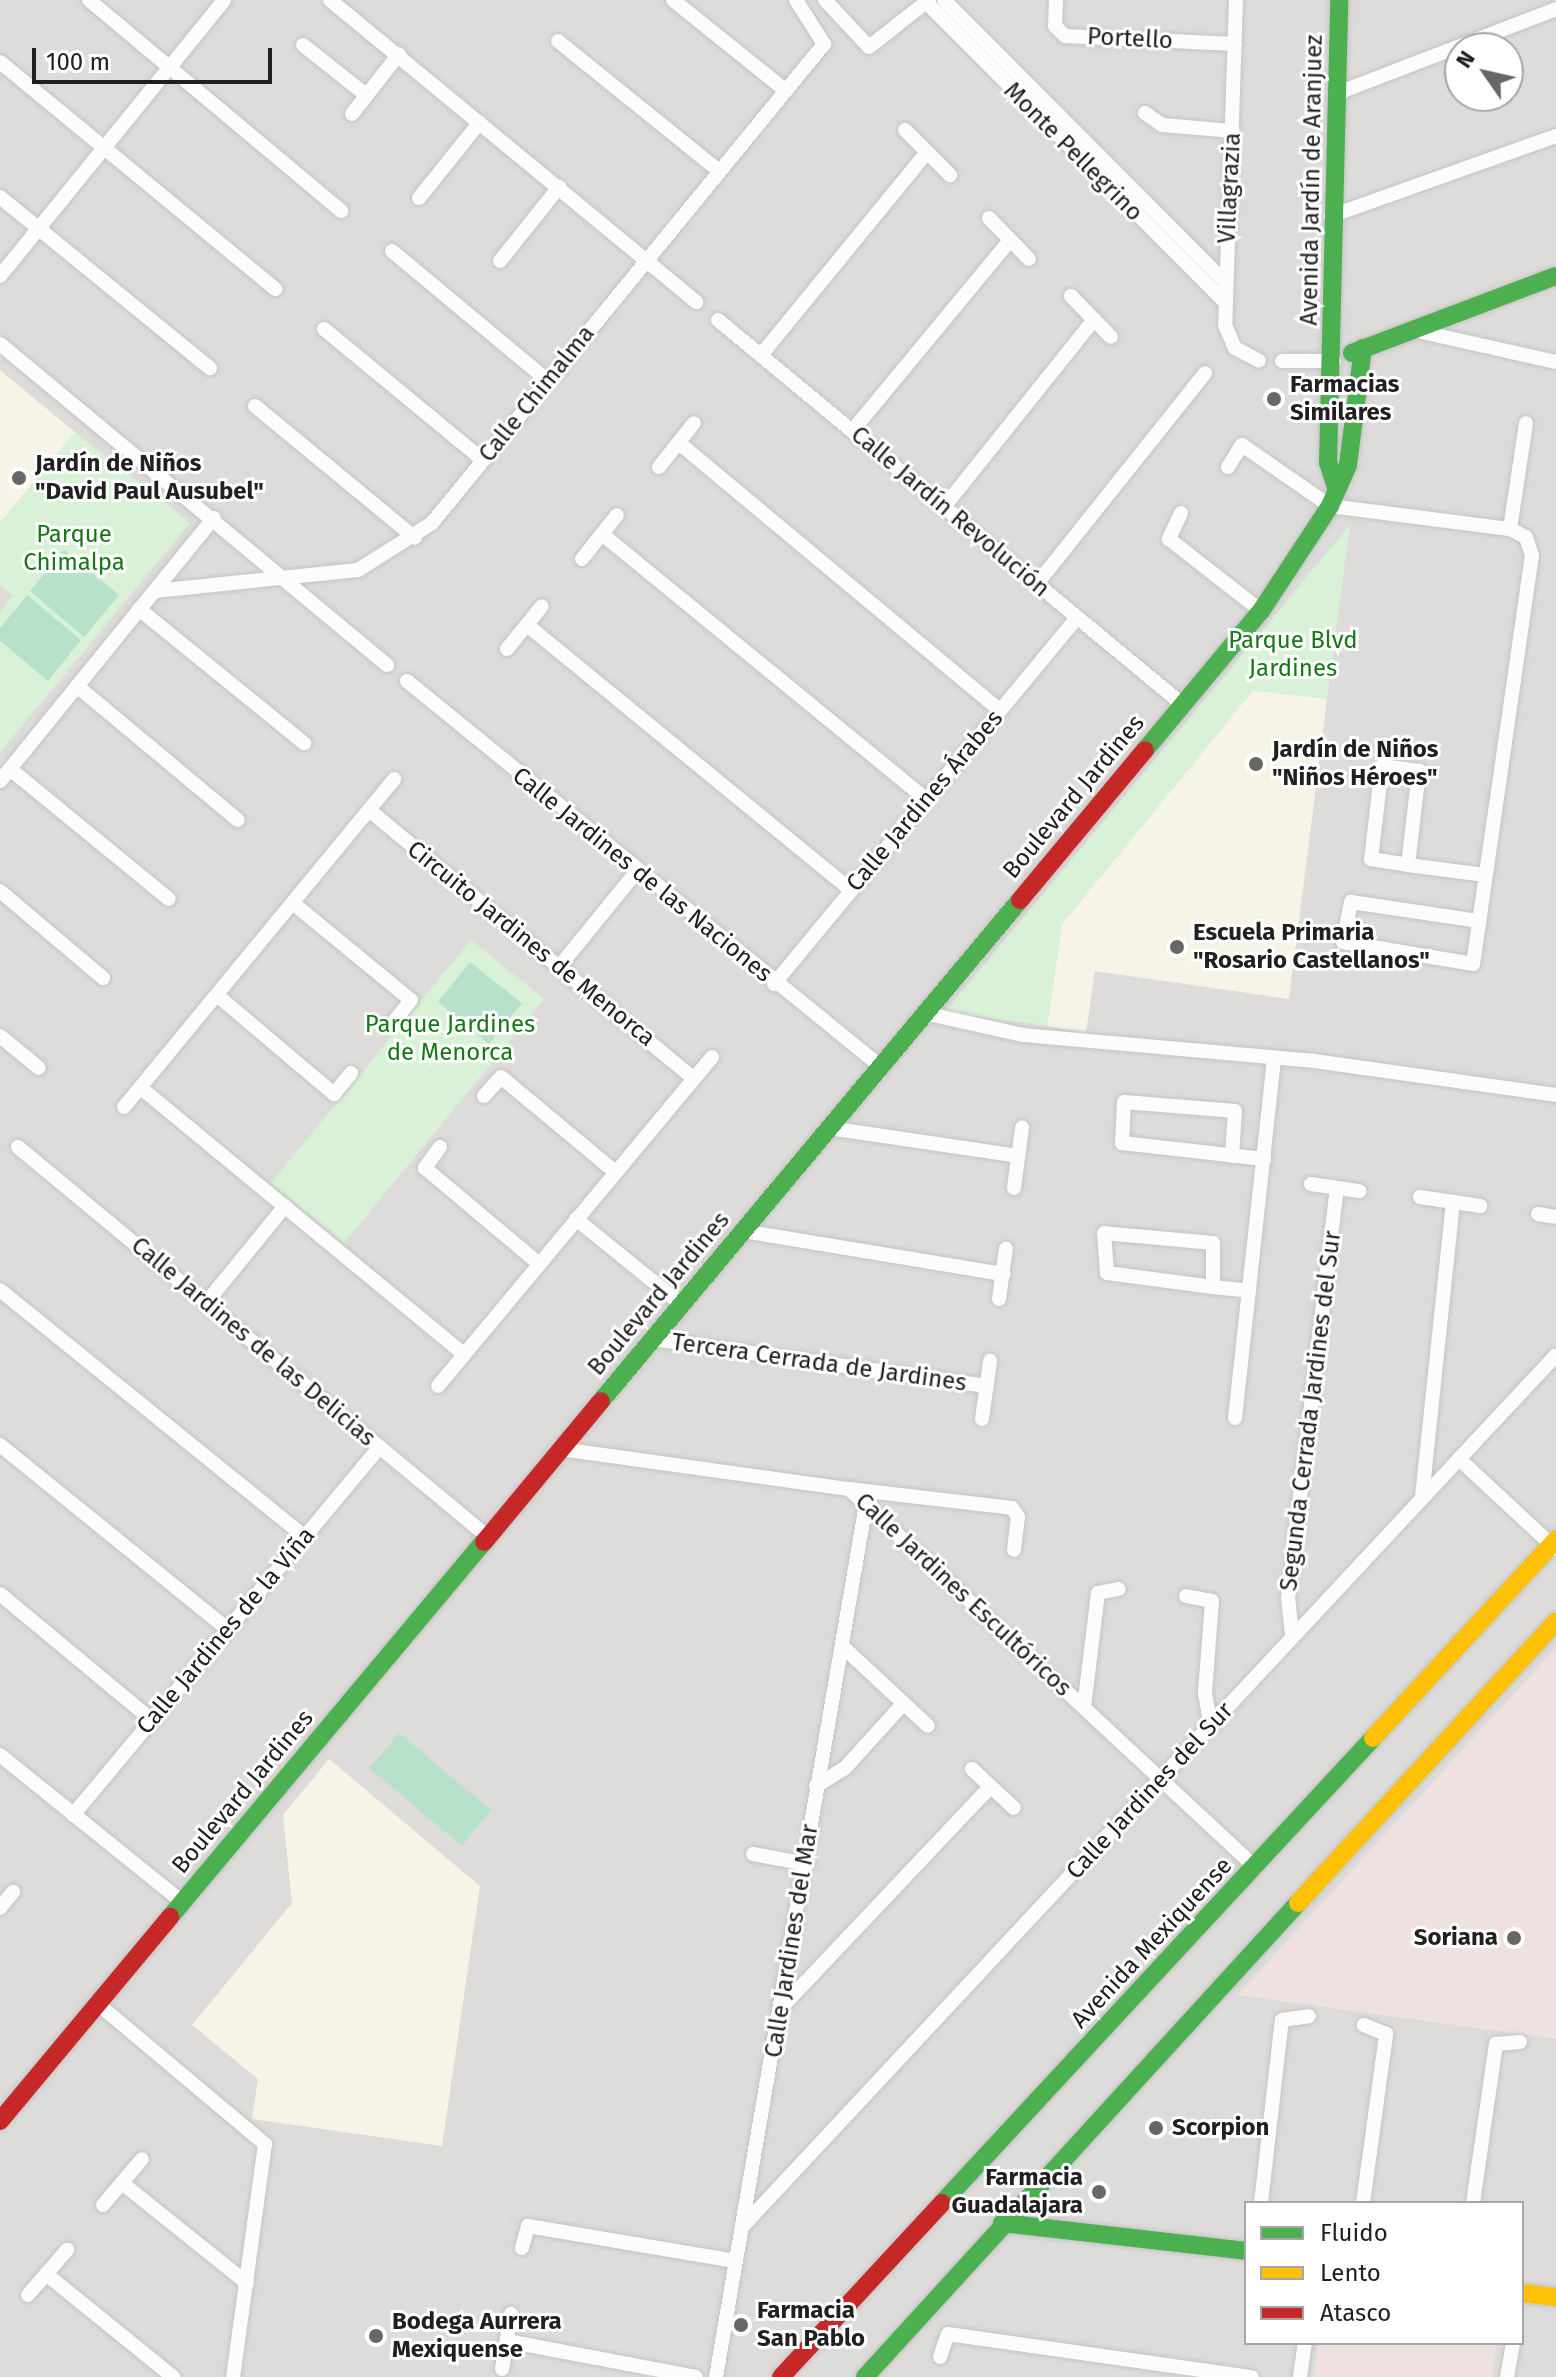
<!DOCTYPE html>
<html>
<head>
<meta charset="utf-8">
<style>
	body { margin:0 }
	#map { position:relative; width:1556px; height:2377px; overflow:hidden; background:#eeece9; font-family:"Fira Sans",sans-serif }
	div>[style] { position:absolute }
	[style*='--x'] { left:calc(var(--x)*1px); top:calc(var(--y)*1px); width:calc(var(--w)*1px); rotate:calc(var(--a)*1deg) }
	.residential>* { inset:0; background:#dddcda }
	.commercial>* { inset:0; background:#efe1e0 }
	.education>* { inset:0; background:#f6f4e6 }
	.park>* { inset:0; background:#d9f2d7 }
	.pitch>* { inset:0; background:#b8e1cc }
	.parking>* { inset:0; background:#dedddc }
	.roads { filter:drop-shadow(0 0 2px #c5c4c3) drop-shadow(0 0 2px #c5c4c3) }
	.street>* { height:14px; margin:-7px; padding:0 7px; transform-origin:7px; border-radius:7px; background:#fcfcfc }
	.fast>* { height:18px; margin:-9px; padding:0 9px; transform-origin:9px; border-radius:9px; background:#4caf50 }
	.slow>* { height:18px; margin:-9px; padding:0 9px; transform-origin:9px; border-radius:9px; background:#ffc107 }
	.jam>* { height:18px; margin:-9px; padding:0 9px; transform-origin:9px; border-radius:9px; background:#c62828 }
	.dots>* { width:22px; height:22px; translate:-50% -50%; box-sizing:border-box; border:4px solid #fff; border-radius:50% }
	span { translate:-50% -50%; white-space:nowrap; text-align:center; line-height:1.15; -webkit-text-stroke:6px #fff; paint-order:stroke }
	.street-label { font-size:24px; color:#202020 }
	.poi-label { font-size:24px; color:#202020; font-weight:700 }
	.left { translate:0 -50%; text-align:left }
	.right { translate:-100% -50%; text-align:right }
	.park-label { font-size:24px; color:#147815 }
	.legend { position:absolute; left:1244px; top:2201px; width:280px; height:144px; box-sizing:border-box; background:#fff; border:2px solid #a6a6a6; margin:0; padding:10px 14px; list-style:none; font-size:24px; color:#202020 }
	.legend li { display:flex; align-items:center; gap:16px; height:40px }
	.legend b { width:40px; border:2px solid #a6a6a6 }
	.north { position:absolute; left:1444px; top:32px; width:80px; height:80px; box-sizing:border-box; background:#fff; border:2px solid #a6a6a6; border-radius:50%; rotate:304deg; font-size:22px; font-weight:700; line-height:32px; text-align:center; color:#202020 }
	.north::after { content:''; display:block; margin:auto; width:28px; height:36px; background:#686766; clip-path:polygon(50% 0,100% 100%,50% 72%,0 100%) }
	.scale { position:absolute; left:32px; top:48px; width:240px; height:36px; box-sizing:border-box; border:4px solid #202020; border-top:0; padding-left:10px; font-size:24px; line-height:28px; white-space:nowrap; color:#202020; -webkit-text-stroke:6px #fff; paint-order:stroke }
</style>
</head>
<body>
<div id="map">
	<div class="residential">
		<div style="clip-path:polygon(evenodd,0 0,1556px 0,1556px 2377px,0 2377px,0 0,1460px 48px,1508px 48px,1508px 96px,1460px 96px,1460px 48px,0 0,1246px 2203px,1522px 2203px,1522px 2343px,1246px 2343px,1246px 2203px)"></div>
	</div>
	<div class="commercial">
		<div style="clip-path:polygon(1556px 1648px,1556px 2039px,1238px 1995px)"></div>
		<div style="clip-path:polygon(1318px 2343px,1497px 2343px,1492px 2377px,1314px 2377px)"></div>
	</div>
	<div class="education">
		<div style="clip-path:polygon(0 370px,75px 432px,0 523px)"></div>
		<div style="clip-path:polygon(1253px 690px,1327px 699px,1289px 999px,1095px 971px,1086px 1032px,1047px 1026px,1062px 924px)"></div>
		<div style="clip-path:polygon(329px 1759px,480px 1886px,442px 2146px,252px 2119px,258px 2079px,192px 2025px,292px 1903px,283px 1815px)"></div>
	</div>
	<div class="park">
		<div style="clip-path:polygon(75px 432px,190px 523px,0 752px,0 613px,13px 596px,0 585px,0 523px)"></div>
		<div style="clip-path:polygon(1350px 525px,1327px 699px,1253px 691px,1062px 924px,1047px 1026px,945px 1012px)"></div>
		<div style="clip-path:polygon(471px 940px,544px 999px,344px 1243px,271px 1183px)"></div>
	</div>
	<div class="pitch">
		<div style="clip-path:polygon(64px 550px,119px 595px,84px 637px,30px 591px)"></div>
		<div style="clip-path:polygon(27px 595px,81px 640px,48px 681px,0 641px,0 628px)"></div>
		<div style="clip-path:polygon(470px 962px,522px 1003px,489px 1044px,438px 1002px)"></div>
		<div style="clip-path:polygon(399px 1733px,491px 1810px,462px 1846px,369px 1768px)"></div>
	</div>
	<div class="parking">
		<div style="clip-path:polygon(331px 2139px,514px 2164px,485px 2377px,452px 2377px,477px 2204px,327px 2182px)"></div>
	</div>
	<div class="roads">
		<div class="street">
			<div style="--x:89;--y:0;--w:329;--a:39.9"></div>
			<div style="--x:330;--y:0;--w:475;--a:39.5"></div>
			<div style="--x:673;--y:0;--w:144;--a:38.8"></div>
			<div style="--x:825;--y:0;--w:64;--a:46.9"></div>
			<div style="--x:869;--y:47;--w:76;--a:-38.1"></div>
			<div style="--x:924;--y:0;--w:426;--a:45.1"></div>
			<div style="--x:944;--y:0;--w:398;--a:45.1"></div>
			<div style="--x:1056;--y:0;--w:26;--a:92"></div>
			<div style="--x:1055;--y:26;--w:14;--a:45"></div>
			<div style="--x:1065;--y:36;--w:170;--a:2.7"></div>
			<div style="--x:1236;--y:0;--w:325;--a:91.9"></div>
			<div style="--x:1225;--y:325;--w:25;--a:67"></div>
			<div style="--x:1235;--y:348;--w:27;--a:28"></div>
			<div style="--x:558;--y:41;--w:207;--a:38.9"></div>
			<div style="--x:303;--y:45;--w:80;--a:38.4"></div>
			<div style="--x:0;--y:62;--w:357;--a:39.5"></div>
			<div style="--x:1335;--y:94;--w:237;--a:-21"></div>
			<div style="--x:1145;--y:113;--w:21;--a:35"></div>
			<div style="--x:1162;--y:125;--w:71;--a:4.8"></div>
			<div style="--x:352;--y:114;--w:76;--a:-51.9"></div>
			<div style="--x:905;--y:130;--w:64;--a:45"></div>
			<div style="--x:0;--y:197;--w:271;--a:39.2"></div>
			<div style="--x:419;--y:198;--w:97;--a:-51.2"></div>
			<div style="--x:1331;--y:216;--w:239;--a:-19.6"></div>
			<div style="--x:989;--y:218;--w:57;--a:45.7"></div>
			<div style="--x:392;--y:251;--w:203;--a:39.8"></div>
			<div style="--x:500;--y:261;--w:95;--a:-51.4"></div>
			<div style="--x:0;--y:276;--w:355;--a:-50.9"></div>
			<div style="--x:1071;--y:296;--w:57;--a:45.7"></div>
			<div style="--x:718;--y:320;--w:602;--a:39.61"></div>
			<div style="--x:324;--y:329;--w:206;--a:39.5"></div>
			<div style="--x:1413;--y:330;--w:147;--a:12.6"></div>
			<div style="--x:0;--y:344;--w:503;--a:39.67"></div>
			<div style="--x:761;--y:355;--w:262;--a:-50.7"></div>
			<div style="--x:1282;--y:361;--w:52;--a:0"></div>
			<div style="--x:255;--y:406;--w:207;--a:39.5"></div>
			<div style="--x:853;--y:430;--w:246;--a:-50.4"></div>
			<div style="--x:679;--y:443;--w:418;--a:39.8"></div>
			<div style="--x:659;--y:467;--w:56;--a:-51.5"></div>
			<div style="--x:1228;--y:467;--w:26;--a:-58"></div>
			<div style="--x:1242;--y:445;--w:107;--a:34.7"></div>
			<div style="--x:1330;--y:506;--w:181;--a:7.3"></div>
			<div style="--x:1510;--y:529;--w:18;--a:27"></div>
			<div style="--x:1526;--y:537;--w:19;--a:72"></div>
			<div style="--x:1532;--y:555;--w:413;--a:98.2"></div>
			<div style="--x:1473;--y:964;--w:132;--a:-170.4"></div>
			<div style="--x:1343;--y:942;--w:41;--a:-78.7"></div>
			<div style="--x:1351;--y:902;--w:128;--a:8.5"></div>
			<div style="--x:944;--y:507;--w:240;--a:-51.3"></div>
			<div style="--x:1181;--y:513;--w:29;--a:115"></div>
			<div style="--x:1169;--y:539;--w:117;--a:38"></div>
			<div style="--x:1510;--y:529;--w:107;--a:-81.4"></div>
			<div style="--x:602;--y:534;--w:419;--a:39.3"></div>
			<div style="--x:582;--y:559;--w:56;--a:-51.5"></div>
			<div style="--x:1036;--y:585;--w:271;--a:-51.4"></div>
			<div style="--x:155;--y:591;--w:204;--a:-5.9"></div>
			<div style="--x:358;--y:570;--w:88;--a:-32.4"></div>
			<div style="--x:432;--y:523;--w:619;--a:-50.7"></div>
			<div style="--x:824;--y:44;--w:52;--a:-122.5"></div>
			<div style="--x:139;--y:609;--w:213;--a:39.1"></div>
			<div style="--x:527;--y:625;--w:419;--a:39.3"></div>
			<div style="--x:507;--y:649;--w:55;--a:-50.9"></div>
			<div style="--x:407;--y:681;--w:610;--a:39.14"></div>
			<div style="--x:77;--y:686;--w:209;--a:39.8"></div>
			<div style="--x:10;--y:769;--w:205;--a:39.3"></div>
			<div style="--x:0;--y:781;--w:339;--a:-50.9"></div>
			<div style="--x:369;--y:810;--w:420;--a:39.6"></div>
			<div style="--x:1408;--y:865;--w:95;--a:-83.3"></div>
			<div style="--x:1419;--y:771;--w:37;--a:-172"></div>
			<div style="--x:1382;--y:766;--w:94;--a:96.7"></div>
			<div style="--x:1371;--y:859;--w:37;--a:9"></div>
			<div style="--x:1408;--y:865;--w:78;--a:7.4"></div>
			<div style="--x:0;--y:891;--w:135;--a:40.2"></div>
			<div style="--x:294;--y:904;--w:151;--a:39.4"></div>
			<div style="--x:411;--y:1000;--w:28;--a:128"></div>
			<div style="--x:559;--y:967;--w:124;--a:-50.9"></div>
			<div style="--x:774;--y:984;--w:474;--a:-50.4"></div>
			<div style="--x:218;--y:996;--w:152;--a:40.2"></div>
			<div style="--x:334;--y:1094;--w:27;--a:-51"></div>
			<div style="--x:924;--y:1013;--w:101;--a:12.5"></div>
			<div style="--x:1023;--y:1035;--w:292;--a:5.1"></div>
			<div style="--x:1314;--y:1061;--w:244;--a:8"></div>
			<div style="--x:0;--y:1036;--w:50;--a:39.4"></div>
			<div style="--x:141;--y:1088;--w:418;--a:39.5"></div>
			<div style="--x:484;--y:1096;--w:25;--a:-48"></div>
			<div style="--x:501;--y:1077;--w:148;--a:39.8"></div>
			<div style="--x:124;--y:1107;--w:425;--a:-50.5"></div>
			<div style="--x:829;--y:1128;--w:191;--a:8.4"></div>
			<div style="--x:18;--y:1147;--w:611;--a:39.69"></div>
			<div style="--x:440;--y:1147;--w:26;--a:126"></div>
			<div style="--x:425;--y:1168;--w:149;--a:40.1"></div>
			<div style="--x:1232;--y:1156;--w:45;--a:-86.2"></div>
			<div style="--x:1235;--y:1111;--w:111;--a:-175.4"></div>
			<div style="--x:1124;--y:1102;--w:41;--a:92.8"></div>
			<div style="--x:1122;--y:1143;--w:143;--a:6.4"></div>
			<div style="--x:1311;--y:1184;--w:49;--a:8.3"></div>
			<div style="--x:1014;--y:1188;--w:61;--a:-82.4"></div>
			<div style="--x:1420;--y:1197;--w:61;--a:8.5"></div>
			<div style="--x:1538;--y:1214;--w:18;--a:9"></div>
			<div style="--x:576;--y:1219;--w:135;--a:39"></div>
			<div style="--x:743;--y:1231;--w:264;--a:9.4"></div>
			<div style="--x:1213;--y:1287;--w:44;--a:-90"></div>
			<div style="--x:1213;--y:1243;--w:109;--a:-174.8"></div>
			<div style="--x:1104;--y:1233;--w:40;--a:85.7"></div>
			<div style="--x:1107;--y:1273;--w:107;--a:7.5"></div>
			<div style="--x:1213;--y:1287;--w:36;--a:6"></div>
			<div style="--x:0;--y:1290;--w:392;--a:39"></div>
			<div style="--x:999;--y:1299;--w:51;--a:-82.2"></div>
			<div style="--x:206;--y:1303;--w:125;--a:-50.8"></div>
			<div style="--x:652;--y:1339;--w:338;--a:8"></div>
			<div style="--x:438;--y:1386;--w:428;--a:-50.2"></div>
			<div style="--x:1235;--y:1418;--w:362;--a:-83.8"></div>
			<div style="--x:982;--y:1419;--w:59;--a:-82.1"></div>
			<div style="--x:0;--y:1445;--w:292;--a:39"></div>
			<div style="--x:560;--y:1449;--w:292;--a:7.9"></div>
			<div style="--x:849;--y:1489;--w:556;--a:42.96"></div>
			<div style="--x:1459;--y:1459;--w:132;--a:42.9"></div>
			<div style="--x:849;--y:1489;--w:164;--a:6.6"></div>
			<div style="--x:1012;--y:1508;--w:11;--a:56"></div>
			<div style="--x:1018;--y:1517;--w:33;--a:97"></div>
			<div style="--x:1422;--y:1497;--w:297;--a:-84"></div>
			<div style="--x:0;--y:1594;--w:197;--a:39.7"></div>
			<div style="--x:1186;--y:1596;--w:26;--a:11"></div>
			<div style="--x:1212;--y:1601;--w:92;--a:94.4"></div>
			<div style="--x:1205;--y:1693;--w:35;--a:80"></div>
			<div style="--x:1292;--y:1635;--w:37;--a:-96"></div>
			<div style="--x:1288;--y:1598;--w:413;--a:-83.2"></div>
			<div style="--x:842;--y:1646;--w:117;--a:42.9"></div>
			<div style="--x:1084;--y:1707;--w:115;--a:-83"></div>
			<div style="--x:1098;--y:1593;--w:21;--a:-11"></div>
			<div style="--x:0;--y:1755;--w:234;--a:38.9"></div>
			<div style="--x:972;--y:1769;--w:57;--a:42.9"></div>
			<div style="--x:816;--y:1786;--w:34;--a:-32"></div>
			<div style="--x:845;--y:1768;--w:86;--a:-47.8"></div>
			<div style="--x:73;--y:1815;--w:479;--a:-50.2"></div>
			<div style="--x:753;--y:1854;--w:55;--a:10.5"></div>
			<div style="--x:0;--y:1908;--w:21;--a:-51"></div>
			<div style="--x:98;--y:2004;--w:218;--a:40"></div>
			<div style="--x:265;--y:2144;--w:235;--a:97.8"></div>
			<div style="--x:782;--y:2007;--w:303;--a:-46.6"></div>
			<div style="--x:122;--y:2183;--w:160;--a:38.7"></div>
			<div style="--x:1261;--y:2203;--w:184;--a:-83.5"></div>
			<div style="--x:1282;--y:2020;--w:27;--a:-8"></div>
			<div style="--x:1363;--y:2203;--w:171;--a:-82.2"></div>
			<div style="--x:1386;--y:2034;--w:24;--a:-158"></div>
			<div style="--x:1473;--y:2203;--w:161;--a:-81.8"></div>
			<div style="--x:1496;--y:2044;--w:24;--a:-5"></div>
			<div style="--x:103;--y:2205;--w:60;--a:-49.7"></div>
			<div style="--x:743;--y:2226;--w:1191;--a:-46.97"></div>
			<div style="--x:522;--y:2248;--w:23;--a:-75"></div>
			<div style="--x:528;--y:2226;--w:210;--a:9.6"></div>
			<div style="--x:46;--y:2274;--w:164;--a:39"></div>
			<div style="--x:28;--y:2295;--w:60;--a:-49.1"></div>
			<div style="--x:507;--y:2341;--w:192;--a:10.8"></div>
			<div style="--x:940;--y:2357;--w:24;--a:-71"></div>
			<div style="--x:948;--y:2334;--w:307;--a:8.1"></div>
			<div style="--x:502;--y:2369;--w:56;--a:-80.7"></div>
			<div style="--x:716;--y:2377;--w:886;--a:-80.25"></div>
			<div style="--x:1300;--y:2377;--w:34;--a:-82"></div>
			<div style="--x:1507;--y:2377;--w:35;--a:-80"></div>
		</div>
		<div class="fast">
			<div style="--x:1352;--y:353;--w:218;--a:-20.7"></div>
			<div style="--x:1336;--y:487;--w:25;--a:-108"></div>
			<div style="--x:1328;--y:463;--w:463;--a:-88.6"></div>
			<div style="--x:1145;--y:750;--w:181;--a:-50.2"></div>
			<div style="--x:1261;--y:611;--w:126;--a:-56.7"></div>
			<div style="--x:1330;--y:506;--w:45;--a:-66.3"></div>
			<div style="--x:1348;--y:465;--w:118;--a:-82.7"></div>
			<div style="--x:601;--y:1401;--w:653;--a:-50.09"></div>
			<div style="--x:170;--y:1917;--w:489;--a:-50.1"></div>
			<div style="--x:942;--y:2203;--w:634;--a:-47.17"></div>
			<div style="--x:1002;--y:2223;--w:246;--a:6.5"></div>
			<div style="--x:865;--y:2377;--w:642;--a:-47.59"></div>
		</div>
		<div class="slow">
			<div style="--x:1373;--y:1738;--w:270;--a:-47.3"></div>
			<div style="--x:1298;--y:1903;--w:382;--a:-47.5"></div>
			<div style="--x:1522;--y:2293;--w:34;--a:7"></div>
		</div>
		<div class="jam">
			<div style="--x:1020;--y:900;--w:195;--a:-50.2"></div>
			<div style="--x:484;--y:1542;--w:183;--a:-50.3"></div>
			<div style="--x:0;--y:2121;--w:266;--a:-50.2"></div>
			<div style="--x:781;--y:2377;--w:237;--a:-47.2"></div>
		</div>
	</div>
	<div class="dots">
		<div style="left:1274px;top:399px;background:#686766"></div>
		<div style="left:19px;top:478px;background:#686766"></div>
		<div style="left:1256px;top:764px;background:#686766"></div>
		<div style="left:1177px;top:947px;background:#686766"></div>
		<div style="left:1514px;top:1938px;background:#686766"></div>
		<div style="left:1156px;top:2128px;background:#686766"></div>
		<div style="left:1099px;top:2192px;background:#686766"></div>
		<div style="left:741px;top:2325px;background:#686766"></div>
		<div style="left:376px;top:2336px;background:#686766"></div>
	</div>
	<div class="street-label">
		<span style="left:1130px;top:39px;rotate:3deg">Portello</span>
		<span style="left:1073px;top:152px;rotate:45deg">Monte Pellegrino</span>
		<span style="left:1312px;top:180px;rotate:-89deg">Avenida Jardín de Aranjuez</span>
		<span style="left:1230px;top:188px;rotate:-87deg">Villagrazia</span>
		<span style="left:537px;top:394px;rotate:-51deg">Calle Chimalma</span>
		<span style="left:950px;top:512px;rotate:40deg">Calle Jardín Revolución</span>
		<span style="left:1074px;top:797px;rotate:-50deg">Boulevard Jardines</span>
		<span style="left:925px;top:801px;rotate:-50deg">Calle Jardines Árabes</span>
		<span style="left:642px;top:875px;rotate:39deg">Calle Jardines de las Naciones</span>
		<span style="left:531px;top:944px;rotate:39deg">Circuito Jardines de Menorca</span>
		<span style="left:659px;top:1294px;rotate:-50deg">Boulevard Jardines</span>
		<span style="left:253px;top:1342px;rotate:40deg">Calle Jardines de las Delicias</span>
		<span style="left:819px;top:1363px;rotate:8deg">Tercera Cerrada de Jardines</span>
		<span style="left:1311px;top:1411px;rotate:-83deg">Segunda Cerrada Jardines del Sur</span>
		<span style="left:963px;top:1595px;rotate:43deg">Calle Jardines Escultóricos</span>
		<span style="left:226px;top:1631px;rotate:-50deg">Calle Jardines de la Viña</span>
		<span style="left:1150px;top:1791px;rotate:-47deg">Calle Jardines del Sur</span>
		<span style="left:243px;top:1792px;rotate:-50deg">Boulevard Jardines</span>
		<span style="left:792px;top:1941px;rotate:-81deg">Calle Jardines del Mar</span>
		<span style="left:1152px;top:1943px;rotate:-47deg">Avenida Mexiquense</span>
	</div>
	<div class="poi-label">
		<span class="left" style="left:1290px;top:399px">Farmacias<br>Similares</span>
		<span class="left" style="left:35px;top:478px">Jardín de Niños<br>"David Paul Ausubel"</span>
		<span class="left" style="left:1272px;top:764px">Jardín de Niños<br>"Niños Héroes"</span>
		<span class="left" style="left:1193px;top:947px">Escuela Primaria<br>"Rosario Castellanos"</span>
		<span class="right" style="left:1498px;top:1938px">Soriana</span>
		<span class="left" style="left:1172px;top:2128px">Scorpion</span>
		<span class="right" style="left:1083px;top:2192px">Farmacia<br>Guadalajara</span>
		<span class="left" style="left:757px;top:2325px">Farmacia<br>San Pablo</span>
		<span class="left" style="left:392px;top:2336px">Bodega Aurrera<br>Mexiquense</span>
	</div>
	<div class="park-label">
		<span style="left:74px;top:549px">Parque<br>Chimalpa</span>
		<span style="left:1293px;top:655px">Parque Blvd<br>Jardines</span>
		<span style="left:450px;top:1039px">Parque Jardines<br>de Menorca</span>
	</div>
	<ul class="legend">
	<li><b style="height:10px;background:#4caf50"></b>Fluido</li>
	<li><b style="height:10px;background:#ffc107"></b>Lento</li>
	<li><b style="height:10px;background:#c62828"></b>Atasco</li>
	</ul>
	<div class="north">N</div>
	<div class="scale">100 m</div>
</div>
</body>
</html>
